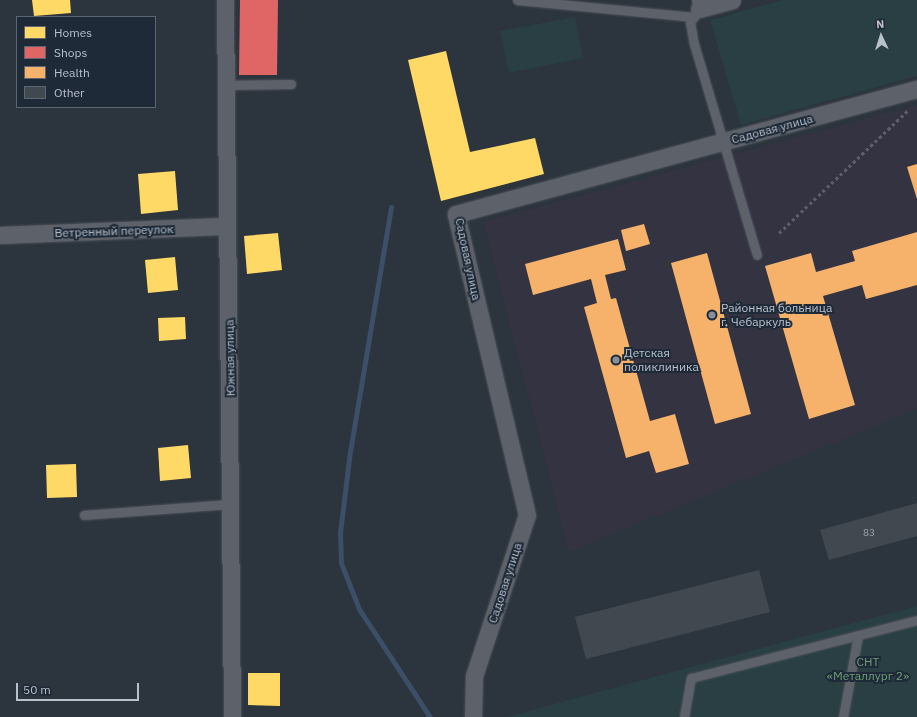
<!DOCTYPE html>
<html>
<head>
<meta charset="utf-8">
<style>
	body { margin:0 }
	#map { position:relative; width:917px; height:717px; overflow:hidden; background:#2c343d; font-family:"IBM Plex Sans",sans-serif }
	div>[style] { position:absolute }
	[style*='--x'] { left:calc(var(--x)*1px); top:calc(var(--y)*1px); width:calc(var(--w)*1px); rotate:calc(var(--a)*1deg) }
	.medical>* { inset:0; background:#333342 }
	.green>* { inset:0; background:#293f43 }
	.homes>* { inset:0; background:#ffd966 }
	.shops>* { inset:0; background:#e06666 }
	.health>* { inset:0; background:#f6b26b }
	.stream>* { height:5px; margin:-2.5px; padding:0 2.5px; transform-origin:2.5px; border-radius:2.5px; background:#3b4f68 }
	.building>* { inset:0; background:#424850 }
	.path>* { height:2.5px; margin-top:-1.25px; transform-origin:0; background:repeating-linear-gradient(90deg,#5b6166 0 3px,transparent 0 6px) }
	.roads { filter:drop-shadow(0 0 1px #4b5057) drop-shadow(0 0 1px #4b5057) }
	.lane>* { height:9px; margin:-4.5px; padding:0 4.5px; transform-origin:4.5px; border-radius:4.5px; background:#5d626a }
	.street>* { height:17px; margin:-8.5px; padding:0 8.5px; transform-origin:8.5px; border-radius:8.5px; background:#5d626a }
	.dots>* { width:11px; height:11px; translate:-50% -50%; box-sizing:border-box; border:2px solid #1f2a38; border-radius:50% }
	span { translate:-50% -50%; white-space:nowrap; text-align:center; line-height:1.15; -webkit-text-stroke:4px #1f2a38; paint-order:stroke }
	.number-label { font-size:10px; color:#9aa2ad }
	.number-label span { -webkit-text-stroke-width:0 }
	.street-label { font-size:12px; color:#b8c0cc }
	.poi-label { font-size:12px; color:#b8c0cc }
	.left { translate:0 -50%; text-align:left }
	.park-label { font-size:12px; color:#6f9e78 }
	.legend { position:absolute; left:16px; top:16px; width:140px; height:92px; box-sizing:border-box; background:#1f2a38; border:1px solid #5c6673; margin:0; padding:5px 7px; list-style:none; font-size:12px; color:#b8c0cc }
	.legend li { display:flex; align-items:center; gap:8px; height:20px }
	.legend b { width:20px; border:1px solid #5c6673 }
	.north { position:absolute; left:861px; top:16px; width:40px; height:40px; -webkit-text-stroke:3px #1f2a38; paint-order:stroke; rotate:356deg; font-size:11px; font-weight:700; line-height:16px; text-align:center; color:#b8c0cc }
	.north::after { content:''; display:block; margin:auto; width:14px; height:18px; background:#b8c0cc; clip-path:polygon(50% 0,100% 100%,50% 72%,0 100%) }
	.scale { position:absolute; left:16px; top:683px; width:123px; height:18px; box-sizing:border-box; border:2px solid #b8c0cc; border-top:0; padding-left:5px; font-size:12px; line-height:14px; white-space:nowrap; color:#b8c0cc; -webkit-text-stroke:3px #1f2a38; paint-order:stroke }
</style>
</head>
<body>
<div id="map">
	<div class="medical">
		<div style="clip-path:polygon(917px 105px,917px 409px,569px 552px,483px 222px)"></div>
	</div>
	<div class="green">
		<div style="clip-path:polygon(783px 0,917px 0,917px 76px,741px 125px,710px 20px)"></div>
		<div style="clip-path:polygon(575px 17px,583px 58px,509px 73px,500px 31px)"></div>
		<div style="clip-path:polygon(917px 606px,917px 717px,506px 717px)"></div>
	</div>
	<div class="homes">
		<div style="clip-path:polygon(32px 0,70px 0,71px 13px,34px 16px)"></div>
		<div style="clip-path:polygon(446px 51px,470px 152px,535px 138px,544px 174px,441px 201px,408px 60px)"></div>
		<div style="clip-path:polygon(175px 171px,178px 210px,141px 214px,138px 174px)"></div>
		<div style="clip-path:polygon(278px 233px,282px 270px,247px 274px,244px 236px)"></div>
		<div style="clip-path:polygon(175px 257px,178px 290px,148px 293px,145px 260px)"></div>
		<div style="clip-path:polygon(185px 317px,186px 339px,159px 341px,158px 318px)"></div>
		<div style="clip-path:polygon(188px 445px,191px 478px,160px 481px,158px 448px)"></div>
		<div style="clip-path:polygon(76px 464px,77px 497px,47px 498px,46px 465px)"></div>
		<div style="clip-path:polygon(248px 673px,280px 673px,280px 706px,248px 705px)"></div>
	</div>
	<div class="shops">
		<div style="clip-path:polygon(240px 0,278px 0,277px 75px,239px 75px)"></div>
	</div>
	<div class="health">
		<div style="clip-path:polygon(917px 164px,917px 199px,907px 167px)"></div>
		<div style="clip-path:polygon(644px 224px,650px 244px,626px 251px,621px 230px)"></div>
		<div style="clip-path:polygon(917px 232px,917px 285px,866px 299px,862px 285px,823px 296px,855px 405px,809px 419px,765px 266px,811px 253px,816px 272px,855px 261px,852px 251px)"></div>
		<div style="clip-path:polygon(618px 239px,626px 270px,605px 275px,611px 299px,616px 298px,650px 421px,675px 414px,689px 464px,656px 473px,649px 451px,626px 458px,584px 307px,597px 303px,591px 279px,533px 295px,525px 264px)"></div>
		<div style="clip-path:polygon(707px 253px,751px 414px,715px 424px,671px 263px)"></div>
	</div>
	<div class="stream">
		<div style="--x:391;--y:207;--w:247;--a:99.5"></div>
		<div style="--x:350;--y:451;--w:83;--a:97"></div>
		<div style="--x:340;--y:533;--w:30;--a:88"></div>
		<div style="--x:341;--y:563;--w:49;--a:68.6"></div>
		<div style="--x:359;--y:609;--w:129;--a:56.7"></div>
	</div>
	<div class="building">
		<div style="clip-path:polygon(917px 503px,917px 536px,829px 560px,820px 530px)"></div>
		<div style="clip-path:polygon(759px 570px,770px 612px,586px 659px,575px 617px)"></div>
	</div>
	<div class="path">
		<div style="--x:779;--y:233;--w:180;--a:-43.6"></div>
	</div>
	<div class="roads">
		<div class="lane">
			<div style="--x:517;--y:0;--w:178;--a:5.5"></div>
			<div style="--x:696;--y:0;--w:9;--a:72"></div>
			<div style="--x:699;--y:9;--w:16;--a:125"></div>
			<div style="--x:690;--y:22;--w:22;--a:80"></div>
			<div style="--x:694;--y:44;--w:220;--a:73.4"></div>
			<div style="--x:226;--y:85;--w:65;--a:-0.9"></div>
			<div style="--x:84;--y:515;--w:148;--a:-4.3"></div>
			<div style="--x:684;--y:717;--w:40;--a:-80"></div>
			<div style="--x:691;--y:678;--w:233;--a:-14.4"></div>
			<div style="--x:843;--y:717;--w:83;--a:-79.6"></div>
		</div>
		<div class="street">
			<div style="--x:225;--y:0;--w:717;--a:89.44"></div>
			<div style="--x:699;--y:9;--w:34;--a:-15"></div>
			<div style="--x:0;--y:235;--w:227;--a:-2.3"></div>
			<div style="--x:473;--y:717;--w:41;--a:-88.6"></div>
			<div style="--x:474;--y:676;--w:169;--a:-71.8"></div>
			<div style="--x:527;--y:515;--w:309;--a:-103.3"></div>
			<div style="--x:456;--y:214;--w:478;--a:-15.2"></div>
		</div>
	</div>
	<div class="dots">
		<div style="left:712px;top:315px;background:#878f9a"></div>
		<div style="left:616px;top:360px;background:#878f9a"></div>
	</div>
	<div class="number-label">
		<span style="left:869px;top:533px">83</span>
	</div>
	<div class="street-label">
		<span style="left:772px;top:129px;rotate:-15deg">Садовая улица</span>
		<span style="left:114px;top:231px;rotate:-2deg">Ветренный переулок</span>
		<span style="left:468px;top:259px;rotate:78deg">Садовая улица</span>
		<span style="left:230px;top:358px;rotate:-91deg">Южная улица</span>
		<span style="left:505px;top:583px;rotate:-72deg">Садовая улица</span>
	</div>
	<div class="poi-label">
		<span class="left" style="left:721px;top:315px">Районная больница<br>г. Чебаркуль</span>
		<span class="left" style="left:624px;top:360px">Детская<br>поликлиника</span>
	</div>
	<div class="park-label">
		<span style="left:868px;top:669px">СНТ<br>«Металлург 2»</span>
	</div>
	<ul class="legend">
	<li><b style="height:11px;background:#ffd966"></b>Homes</li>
	<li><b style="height:11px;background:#e06666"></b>Shops</li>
	<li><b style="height:11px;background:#f6b26b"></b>Health</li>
	<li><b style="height:11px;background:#424850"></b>Other</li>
	</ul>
	<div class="north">N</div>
	<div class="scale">50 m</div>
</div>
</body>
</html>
